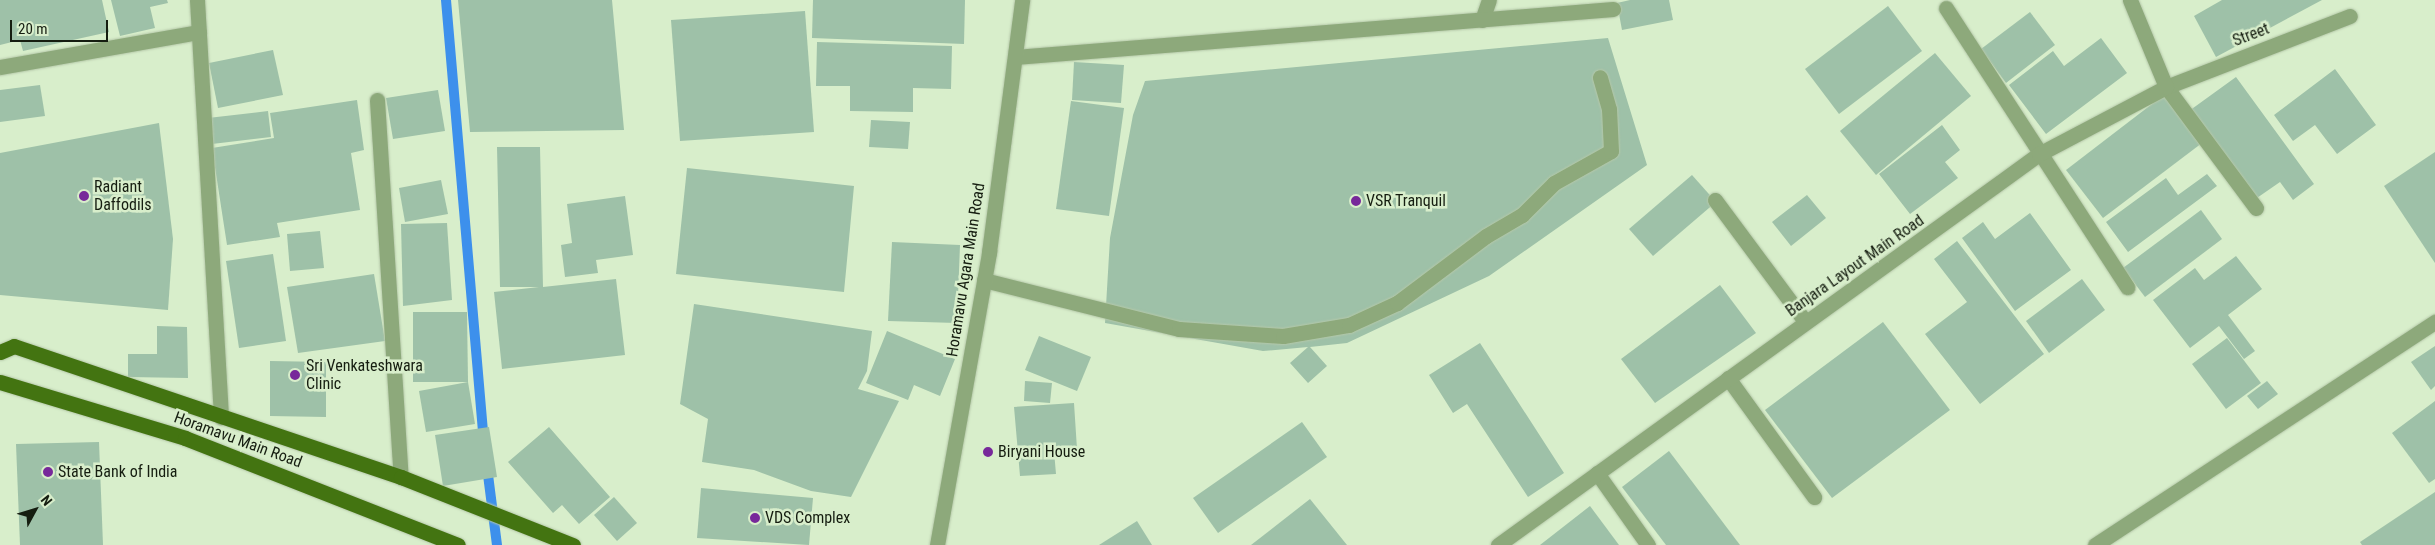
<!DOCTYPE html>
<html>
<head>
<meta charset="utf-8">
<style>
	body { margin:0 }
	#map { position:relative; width:2435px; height:545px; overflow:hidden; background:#d8eecb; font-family:"Roboto Condensed",sans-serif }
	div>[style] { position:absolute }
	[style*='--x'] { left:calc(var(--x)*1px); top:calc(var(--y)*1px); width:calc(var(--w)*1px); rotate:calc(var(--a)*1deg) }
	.stream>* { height:10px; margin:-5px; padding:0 5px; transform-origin:5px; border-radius:5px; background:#3d90ec }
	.building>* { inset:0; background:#9ec1a8 }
	.roads { filter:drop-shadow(0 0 1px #b5c8a9) drop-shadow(0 0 1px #b5c8a9) }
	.minor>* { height:15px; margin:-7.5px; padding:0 7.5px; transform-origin:7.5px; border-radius:7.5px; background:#8da97b }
	.major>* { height:15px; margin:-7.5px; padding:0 7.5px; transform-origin:7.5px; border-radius:7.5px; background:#437411 }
	.dots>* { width:14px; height:14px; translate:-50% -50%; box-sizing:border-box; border:2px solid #d8eecb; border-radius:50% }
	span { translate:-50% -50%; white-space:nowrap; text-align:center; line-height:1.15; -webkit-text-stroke:5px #d8eecb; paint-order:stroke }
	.street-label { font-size:16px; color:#151d10 }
	.poi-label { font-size:16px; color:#151d10 }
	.left { translate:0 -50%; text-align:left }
	.north { position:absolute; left:10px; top:485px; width:50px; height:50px; -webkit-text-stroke:4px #d8eecb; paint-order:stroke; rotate:51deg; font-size:14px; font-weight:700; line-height:20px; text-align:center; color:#151d10 }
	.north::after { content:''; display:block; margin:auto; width:18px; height:22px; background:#151d10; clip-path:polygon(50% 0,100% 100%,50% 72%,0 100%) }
	.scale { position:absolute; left:10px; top:20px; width:98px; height:22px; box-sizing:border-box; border:2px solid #151d10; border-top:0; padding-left:6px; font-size:15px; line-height:18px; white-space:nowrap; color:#151d10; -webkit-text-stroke:4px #d8eecb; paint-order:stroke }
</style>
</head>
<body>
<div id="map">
	<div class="stream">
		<div style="--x:446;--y:0;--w:442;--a:85.1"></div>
		<div style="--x:487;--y:467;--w:79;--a:82.7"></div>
	</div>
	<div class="building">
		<div style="clip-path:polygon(0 0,102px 0,109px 32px,23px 51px,20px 40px,0 45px)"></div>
		<div style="clip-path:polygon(111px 0,167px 0,168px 3px,150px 7px,155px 28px,120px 36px)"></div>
		<div style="clip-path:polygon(458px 0,612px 0,624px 130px,470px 132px)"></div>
		<div style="clip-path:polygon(813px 0,965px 0,964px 44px,812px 38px)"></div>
		<div style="clip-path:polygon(1630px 0,1669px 0,1673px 20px,1622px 30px,1617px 3px)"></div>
		<div style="clip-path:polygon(2222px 0,2322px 0,2216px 57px,2194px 16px)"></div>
		<div style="clip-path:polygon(1888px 6px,1922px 51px,1839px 114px,1805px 69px)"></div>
		<div style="clip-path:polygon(805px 11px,814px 132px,680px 141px,671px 20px)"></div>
		<div style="clip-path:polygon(2030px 12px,2055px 45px,2006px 83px,1981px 49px)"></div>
		<div style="clip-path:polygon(1608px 38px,1647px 165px,1489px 276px,1347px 343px,1310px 347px,1327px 366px,1308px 383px,1290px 363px,1308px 347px,1263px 351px,1105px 323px,1110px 238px,1133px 115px,1145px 81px)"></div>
		<div style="clip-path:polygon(2101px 38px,2127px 73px,2046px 134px,2009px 85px,2053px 51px,2064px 66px)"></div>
		<div style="clip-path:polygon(817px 42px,952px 46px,951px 89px,913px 88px,913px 112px,850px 111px,850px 86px,816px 86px)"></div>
		<div style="clip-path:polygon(273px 50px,283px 95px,218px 108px,209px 63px)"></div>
		<div style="clip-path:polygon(1935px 53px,1971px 96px,1876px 175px,1840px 131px)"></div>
		<div style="clip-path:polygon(1074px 62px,1124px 65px,1121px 103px,1072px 100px)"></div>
		<div style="clip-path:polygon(2335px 69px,2376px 125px,2337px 154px,2315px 125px,2293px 141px,2274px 115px)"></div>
		<div style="clip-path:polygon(2236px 77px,2314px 184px,2293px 200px,2280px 182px,2254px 200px,2189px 111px)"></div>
		<div style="clip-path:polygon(40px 85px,45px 116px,0 122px,0 90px)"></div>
		<div style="clip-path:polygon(438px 90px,445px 131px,393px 139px,386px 98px)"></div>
		<div style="clip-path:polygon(2165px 94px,2202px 143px,2103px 218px,2066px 170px)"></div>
		<div style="clip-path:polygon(357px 100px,364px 150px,351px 153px,360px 210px,277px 223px,280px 237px,227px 245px,212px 148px,274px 138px,270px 113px)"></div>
		<div style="clip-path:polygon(1071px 101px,1124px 108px,1109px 216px,1056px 209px)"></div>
		<div style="clip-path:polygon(268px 111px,271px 137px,212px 144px,208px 118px)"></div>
		<div style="clip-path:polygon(871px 120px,910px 122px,908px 149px,869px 147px)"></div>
		<div style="clip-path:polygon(159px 123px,173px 239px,168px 310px,0 295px,0 153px)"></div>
		<div style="clip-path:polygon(1942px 125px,1960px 150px,1945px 162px,1958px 178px,1910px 214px,1879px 174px)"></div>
		<div style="clip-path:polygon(497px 147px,540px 147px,543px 287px,616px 279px,625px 355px,502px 369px,494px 292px,539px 287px,500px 287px)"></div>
		<div style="clip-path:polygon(2435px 152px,2435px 263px,2384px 186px)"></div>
		<div style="clip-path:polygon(687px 168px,854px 186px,844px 292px,676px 274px)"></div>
		<div style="clip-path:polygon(2207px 174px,2217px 186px,2128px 252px,2106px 222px,2166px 178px,2178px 195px)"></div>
		<div style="clip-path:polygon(1692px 175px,1716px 202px,1653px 256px,1629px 229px)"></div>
		<div style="clip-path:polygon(441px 180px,448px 214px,405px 222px,399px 188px)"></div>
		<div style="clip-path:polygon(1807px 195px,1826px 218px,1791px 246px,1772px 222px)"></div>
		<div style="clip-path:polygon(625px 196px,633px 255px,596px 260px,598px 273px,565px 277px,561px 245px,572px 243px,567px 204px)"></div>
		<div style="clip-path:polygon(2201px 210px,2222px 239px,2145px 297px,2123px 268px)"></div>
		<div style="clip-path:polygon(2030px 213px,2071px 270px,2015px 311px,1962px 238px,1983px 222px,1995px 239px)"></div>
		<div style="clip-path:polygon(447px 223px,452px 300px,403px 306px,401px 224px)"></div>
		<div style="clip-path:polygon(320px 231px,324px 268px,290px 271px,287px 234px)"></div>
		<div style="clip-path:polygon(1957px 241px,2044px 354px,1980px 404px,1925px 334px,1967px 302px,1934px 259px)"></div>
		<div style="clip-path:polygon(892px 242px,960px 245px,957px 323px,888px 321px)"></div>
		<div style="clip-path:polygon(273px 254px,286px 341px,239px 348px,226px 261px)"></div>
		<div style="clip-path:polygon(2236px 256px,2262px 289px,2228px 315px,2255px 351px,2244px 359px,2219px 326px,2190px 348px,2153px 300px,2195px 268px,2204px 280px)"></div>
		<div style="clip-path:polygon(374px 274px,385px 341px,298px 353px,287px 287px)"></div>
		<div style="clip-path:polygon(2082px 279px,2105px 310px,2049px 353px,2026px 321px)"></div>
		<div style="clip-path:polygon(1720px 285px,1756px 333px,1655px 403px,1621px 359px)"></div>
		<div style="clip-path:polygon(694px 304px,872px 331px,867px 371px,858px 389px,899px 401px,851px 497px,811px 491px,754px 470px,702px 462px,708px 419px,680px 404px)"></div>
		<div style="clip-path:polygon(413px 312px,467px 312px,468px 382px,413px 382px)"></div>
		<div style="clip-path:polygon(1883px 322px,1950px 410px,1832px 498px,1765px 410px)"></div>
		<div style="clip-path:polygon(157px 326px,187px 327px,188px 378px,128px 377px,128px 354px,157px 354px)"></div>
		<div style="clip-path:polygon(887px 331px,955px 359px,940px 396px,914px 385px,908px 400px,866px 383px)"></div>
		<div style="clip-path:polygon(1039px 336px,1091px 357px,1077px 391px,1025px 370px)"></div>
		<div style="clip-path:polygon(2227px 338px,2261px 383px,2226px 409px,2192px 364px)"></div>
		<div style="clip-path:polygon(1480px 343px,1564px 473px,1528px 497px,1467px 404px,1453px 413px,1429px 375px)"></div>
		<div style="clip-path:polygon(2435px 346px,2435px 386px,2431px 390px,2411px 362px)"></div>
		<div style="clip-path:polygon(270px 361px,326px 362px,326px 417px,270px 416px)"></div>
		<div style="clip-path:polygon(1025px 381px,1052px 383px,1050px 403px,1024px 401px)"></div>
		<div style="clip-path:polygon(2267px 381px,2278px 394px,2258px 409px,2247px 396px)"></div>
		<div style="clip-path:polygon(468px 382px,475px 424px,426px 432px,419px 391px)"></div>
		<div style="clip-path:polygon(2435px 401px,2435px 479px,2429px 483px,2392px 433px)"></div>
		<div style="clip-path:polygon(1074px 403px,1077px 449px,1054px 451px,1056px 474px,1020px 476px,1014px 407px)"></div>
		<div style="clip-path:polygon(1302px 422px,1327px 457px,1218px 533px,1193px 498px)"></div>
		<div style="clip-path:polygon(489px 427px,497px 477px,443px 486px,435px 435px)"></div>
		<div style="clip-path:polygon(549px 427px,610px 497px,579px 524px,562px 505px,553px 513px,508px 462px)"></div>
		<div style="clip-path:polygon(99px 442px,103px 545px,20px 545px,16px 444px)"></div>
		<div style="clip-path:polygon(1669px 451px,1740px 545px,1666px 545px,1622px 487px)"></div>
		<div style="clip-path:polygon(701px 488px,813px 498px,809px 545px,697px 538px)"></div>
		<div style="clip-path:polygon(2435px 492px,2435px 545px,2362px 545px,2360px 542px)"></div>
		<div style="clip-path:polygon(614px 497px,637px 523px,617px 541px,594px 515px)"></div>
		<div style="clip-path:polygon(1310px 499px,1347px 545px,1251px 545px)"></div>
		<div style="clip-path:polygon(1590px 506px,1619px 545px,1540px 545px)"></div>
		<div style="clip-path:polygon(1137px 521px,1152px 545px,1099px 545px)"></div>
	</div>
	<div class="roads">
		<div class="minor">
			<div style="--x:197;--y:0;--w:418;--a:86.7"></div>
			<div style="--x:1946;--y:8;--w:333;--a:57"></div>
			<div style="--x:1482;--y:20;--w:21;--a:-71"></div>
			<div style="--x:1015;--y:57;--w:600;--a:-4.59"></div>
			<div style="--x:0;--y:67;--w:202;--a:-10"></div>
			<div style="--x:377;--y:100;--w:378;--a:86.4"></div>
			<div style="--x:1715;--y:200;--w:151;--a:53.4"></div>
			<div style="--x:2256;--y:208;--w:151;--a:-126.6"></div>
			<div style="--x:2166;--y:87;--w:197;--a:-21.1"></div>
			<div style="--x:984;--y:280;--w:201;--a:14.1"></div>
			<div style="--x:1179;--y:329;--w:104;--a:3.9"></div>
			<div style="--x:1283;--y:336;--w:67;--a:-9.5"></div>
			<div style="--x:1349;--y:325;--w:53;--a:-24.6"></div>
			<div style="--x:1397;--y:303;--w:111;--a:-37"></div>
			<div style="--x:1486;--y:236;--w:42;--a:-30.3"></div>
			<div style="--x:1522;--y:215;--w:45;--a:-45"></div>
			<div style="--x:1554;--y:183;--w:65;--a:-29.3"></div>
			<div style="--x:1611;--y:151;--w:42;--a:-92.7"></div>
			<div style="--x:1609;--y:109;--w:33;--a:-106"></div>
			<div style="--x:1728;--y:378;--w:147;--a:54.1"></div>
			<div style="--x:1597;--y:473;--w:88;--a:54.7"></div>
			<div style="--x:937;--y:545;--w:298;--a:-79.9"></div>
			<div style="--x:989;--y:252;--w:254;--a:-82.5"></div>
			<div style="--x:1498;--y:545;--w:668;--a:-35.86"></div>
			<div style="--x:2039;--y:154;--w:144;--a:-27.8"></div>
			<div style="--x:2166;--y:87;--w:94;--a:-112.5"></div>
			<div style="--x:2095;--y:545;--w:407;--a:-33.3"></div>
		</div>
		<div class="major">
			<div style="--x:0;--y:352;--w:15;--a:-23"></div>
			<div style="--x:14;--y:346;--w:409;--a:18.7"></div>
			<div style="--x:401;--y:477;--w:185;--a:21.6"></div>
			<div style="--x:0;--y:382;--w:193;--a:16.8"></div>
			<div style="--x:185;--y:438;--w:293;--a:21.4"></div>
		</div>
	</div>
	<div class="dots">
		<div style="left:84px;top:196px;background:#77289a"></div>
		<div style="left:1356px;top:201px;background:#77289a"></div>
		<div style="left:295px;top:375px;background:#77289a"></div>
		<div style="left:988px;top:452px;background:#77289a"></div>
		<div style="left:48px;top:472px;background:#77289a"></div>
		<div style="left:755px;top:518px;background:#77289a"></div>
	</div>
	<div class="street-label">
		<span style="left:2251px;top:35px;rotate:-21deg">Street</span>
		<span style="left:1855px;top:266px;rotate:-35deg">Banjara Layout Main Road</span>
		<span style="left:966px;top:270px;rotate:-81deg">Horamavu Agara Main Road</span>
		<span style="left:238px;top:440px;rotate:20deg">Horamavu Main Road</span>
	</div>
	<div class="poi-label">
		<span class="left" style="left:94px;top:196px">Radiant<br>Daffodils</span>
		<span class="left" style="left:1366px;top:201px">VSR Tranquil</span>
		<span class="left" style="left:306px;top:375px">Sri Venkateshwara<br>Clinic</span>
		<span class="left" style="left:998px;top:452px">Biryani House</span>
		<span class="left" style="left:58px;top:472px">State Bank of India</span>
		<span class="left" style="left:765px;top:518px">VDS Complex</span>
	</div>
	<div class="north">N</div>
	<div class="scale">20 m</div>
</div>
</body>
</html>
